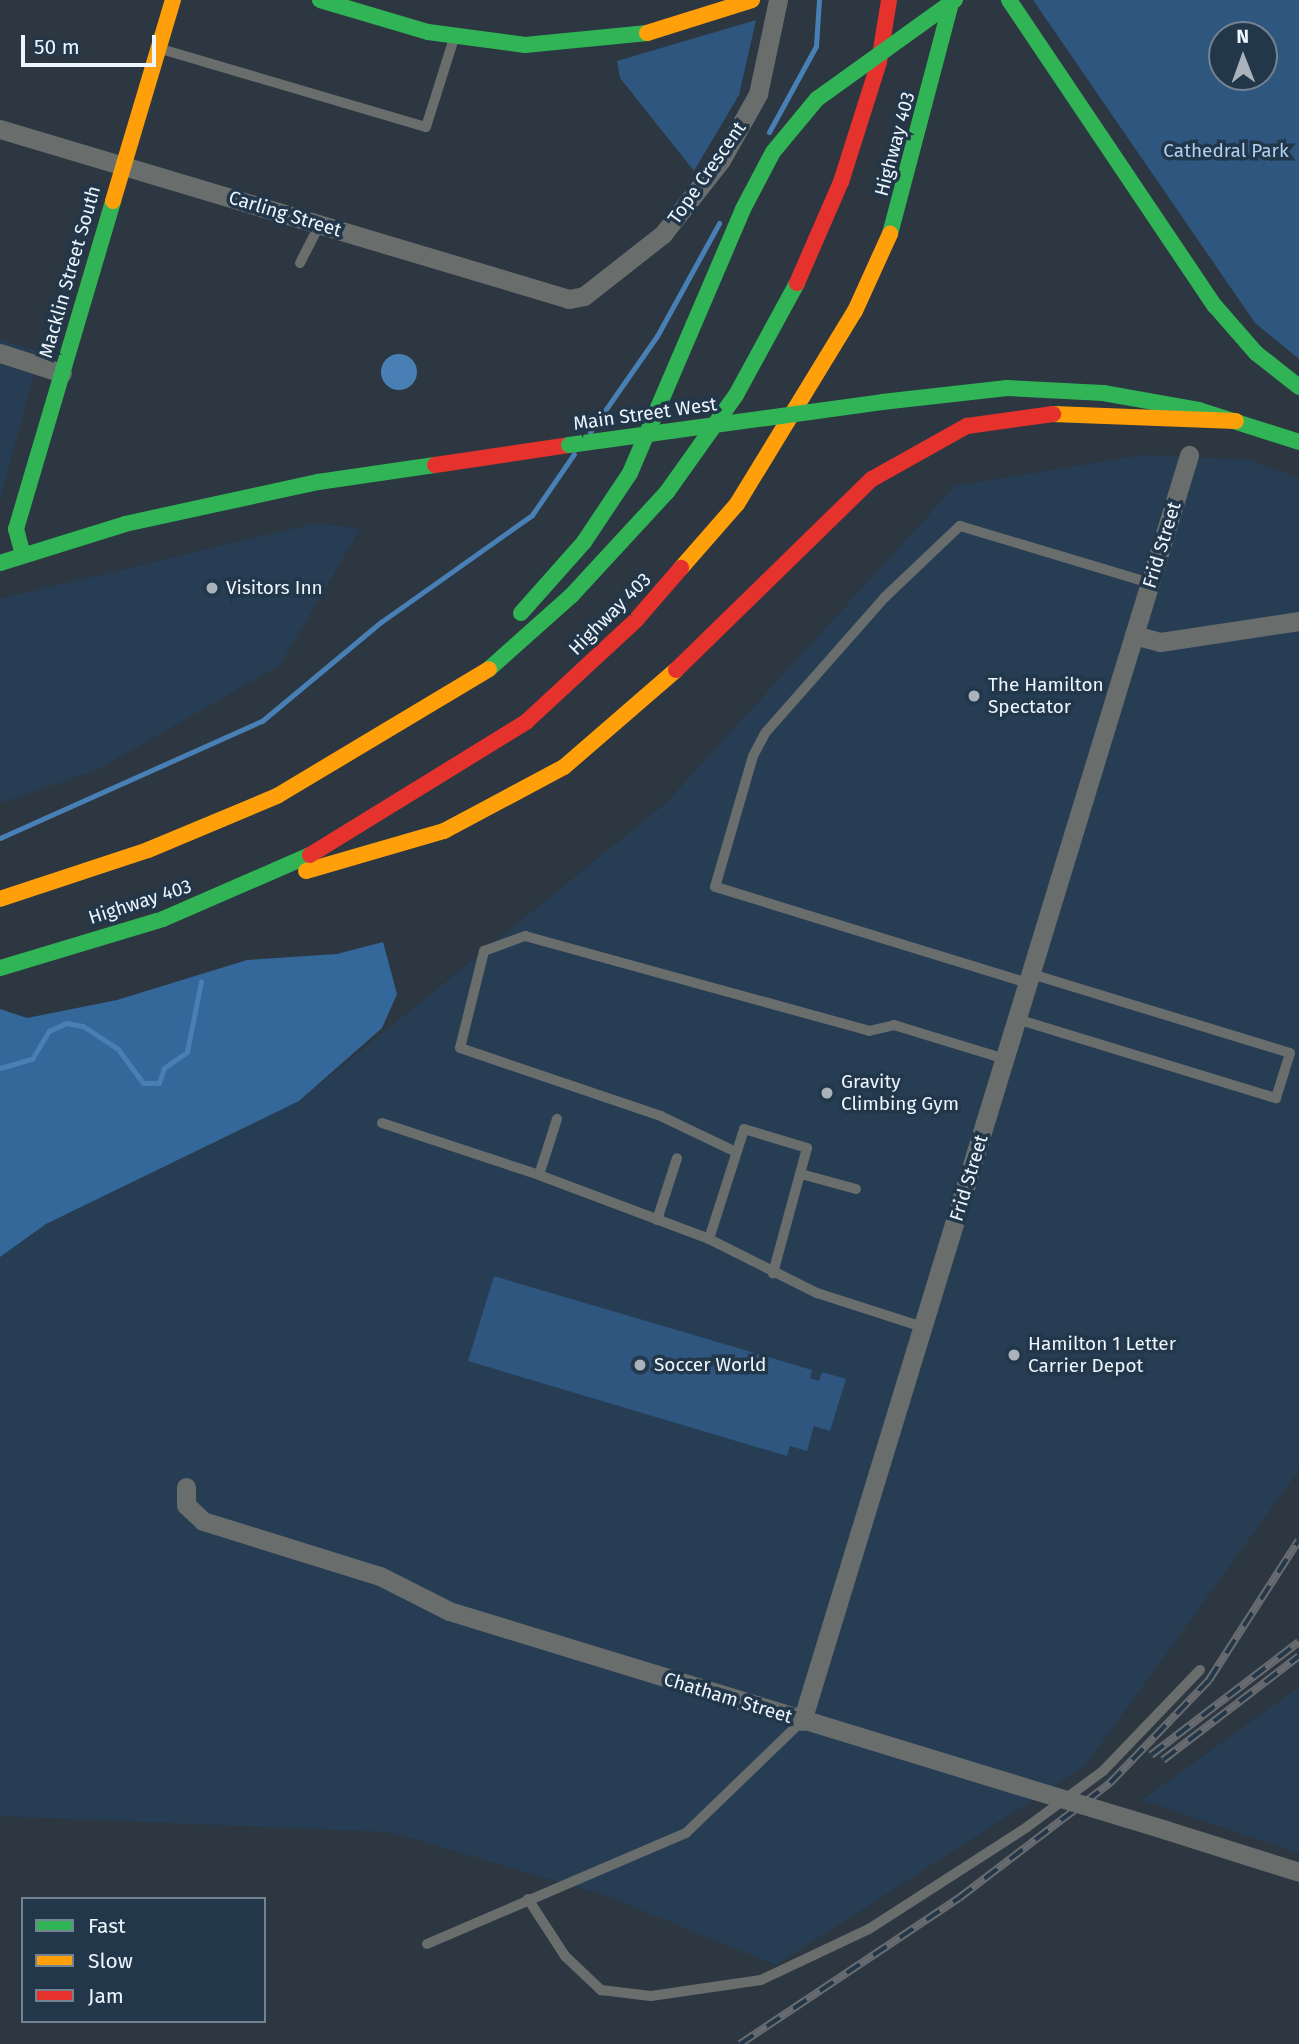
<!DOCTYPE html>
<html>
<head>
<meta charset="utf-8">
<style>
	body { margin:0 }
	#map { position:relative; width:1299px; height:2044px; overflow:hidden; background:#2c3742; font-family:"Fira Sans",sans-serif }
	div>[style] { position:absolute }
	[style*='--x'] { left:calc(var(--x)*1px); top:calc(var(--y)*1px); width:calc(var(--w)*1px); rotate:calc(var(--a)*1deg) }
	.built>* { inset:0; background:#263d54 }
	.green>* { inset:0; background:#2e567e }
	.forest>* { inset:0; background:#34689b }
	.water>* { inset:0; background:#487fb5 }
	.round { border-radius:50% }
	.stream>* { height:5px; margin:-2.5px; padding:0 2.5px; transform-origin:2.5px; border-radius:2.5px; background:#487fb5 }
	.lane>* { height:10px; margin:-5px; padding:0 5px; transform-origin:5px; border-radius:5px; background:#696d6c }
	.street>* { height:19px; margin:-9.5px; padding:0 9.5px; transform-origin:9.5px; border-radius:9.5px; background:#696d6c }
	.fast>* { height:16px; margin:-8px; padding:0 8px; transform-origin:8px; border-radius:8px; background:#30b455 }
	.slow>* { height:16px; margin:-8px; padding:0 8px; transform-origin:8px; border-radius:8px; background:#ff9f0a }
	.jam>* { height:16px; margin:-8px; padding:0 8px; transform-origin:8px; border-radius:8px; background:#e5322d }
	.rail>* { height:8px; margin-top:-4px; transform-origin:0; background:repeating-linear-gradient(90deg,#23374b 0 16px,#686c70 0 32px); box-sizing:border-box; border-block:2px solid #686c70 }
	.street-bridge>* { height:19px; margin:-9.5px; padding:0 9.5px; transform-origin:9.5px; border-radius:9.5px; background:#696d6c }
	.fast-bridge>* { height:16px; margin:-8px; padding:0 8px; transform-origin:8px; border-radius:8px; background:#30b455 }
	.dots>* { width:19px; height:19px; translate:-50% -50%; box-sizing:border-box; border:4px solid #23374b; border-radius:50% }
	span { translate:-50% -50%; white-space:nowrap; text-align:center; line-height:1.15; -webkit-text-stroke:7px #23374b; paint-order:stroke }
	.street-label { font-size:19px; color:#eef6fd }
	.park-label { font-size:19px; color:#b2d0f0 }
	.poi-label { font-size:19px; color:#eef6fd }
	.left { translate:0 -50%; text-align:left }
	.legend { position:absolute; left:21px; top:1897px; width:245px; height:126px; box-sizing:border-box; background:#23374b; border:2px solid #748392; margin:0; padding:9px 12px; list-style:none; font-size:21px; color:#eef6fd }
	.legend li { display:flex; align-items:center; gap:14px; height:35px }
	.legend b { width:35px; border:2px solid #748392 }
	.north { position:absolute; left:1208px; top:21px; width:70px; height:70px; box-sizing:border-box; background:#23374b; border:2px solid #748392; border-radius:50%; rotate:359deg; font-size:19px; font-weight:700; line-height:28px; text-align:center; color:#eef6fd }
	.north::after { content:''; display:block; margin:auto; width:24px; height:32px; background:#aab3bc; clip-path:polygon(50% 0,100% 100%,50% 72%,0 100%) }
	.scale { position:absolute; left:21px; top:35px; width:135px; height:32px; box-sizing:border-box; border:4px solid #eef6fd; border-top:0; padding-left:9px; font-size:21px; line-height:24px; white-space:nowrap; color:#eef6fd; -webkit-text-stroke:5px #23374b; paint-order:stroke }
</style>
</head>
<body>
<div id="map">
	<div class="built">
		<div style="clip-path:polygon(0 340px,40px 352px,0 500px)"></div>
		<div style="clip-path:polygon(1142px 455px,1249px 460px,1299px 478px,1299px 1470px,1085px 1766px,776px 1965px,604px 1895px,390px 1832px,0 1816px,0 1257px,46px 1224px,299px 1101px,666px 803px,955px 486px)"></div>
		<div style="clip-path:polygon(316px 523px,360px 529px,280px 665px,97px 770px,0 803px,0 599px)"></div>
		<div style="clip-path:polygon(1299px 1687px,1299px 1853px,1142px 1800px)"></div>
	</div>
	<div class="green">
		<div style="clip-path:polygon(evenodd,1033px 0,1299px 0,1299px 359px,1255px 323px,1033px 0,1264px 35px,1264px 77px,1222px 77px,1222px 35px,1264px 35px)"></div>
		<div style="clip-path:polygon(756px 20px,739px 95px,694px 171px,620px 78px,617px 61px)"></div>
		<div style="clip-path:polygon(494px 1276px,812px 1370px,810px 1378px,819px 1381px,822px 1372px,846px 1379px,830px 1431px,814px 1426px,807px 1451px,790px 1446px,787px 1456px,468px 1361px)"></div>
	</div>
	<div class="forest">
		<div style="clip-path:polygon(383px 942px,397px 994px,382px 1028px,299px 1101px,46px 1224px,0 1257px,0 1009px,27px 1018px,117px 1000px,247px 960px,337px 954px)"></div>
	</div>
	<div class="water">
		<div class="round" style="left:381px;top:354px;width:36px;height:36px"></div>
	</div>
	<div class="stream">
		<div style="--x:769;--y:132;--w:98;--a:-61.3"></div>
		<div style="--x:816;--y:46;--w:46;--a:-86.3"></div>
		<div style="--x:590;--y:432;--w:117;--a:-55.1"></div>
		<div style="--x:657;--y:336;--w:129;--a:-61.2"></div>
		<div style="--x:0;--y:838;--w:287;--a:-24.1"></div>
		<div style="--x:262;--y:721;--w:155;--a:-39.8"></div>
		<div style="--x:381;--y:622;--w:185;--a:-35.3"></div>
		<div style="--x:532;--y:515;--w:74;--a:-55.5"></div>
		<div style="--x:0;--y:1068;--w:33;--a:-16"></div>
		<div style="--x:32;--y:1059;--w:33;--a:-59"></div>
		<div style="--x:49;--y:1031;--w:19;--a:-25"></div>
		<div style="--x:66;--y:1023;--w:17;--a:10"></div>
		<div style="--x:83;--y:1026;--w:42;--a:33.3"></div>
		<div style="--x:118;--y:1049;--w:42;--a:53.7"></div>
		<div style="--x:143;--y:1083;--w:16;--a:0"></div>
		<div style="--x:159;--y:1083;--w:16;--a:-72"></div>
		<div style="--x:164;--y:1068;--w:28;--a:-35"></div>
		<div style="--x:187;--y:1052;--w:72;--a:-78.8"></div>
	</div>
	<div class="lane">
		<div style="--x:161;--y:49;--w:276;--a:16.4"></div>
		<div style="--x:426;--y:127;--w:93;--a:-72.5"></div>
		<div style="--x:300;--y:263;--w:44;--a:-62.9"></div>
		<div style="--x:1028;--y:983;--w:327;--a:-162.9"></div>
		<div style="--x:715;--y:887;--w:136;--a:-73.8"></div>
		<div style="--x:753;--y:756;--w:27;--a:-62"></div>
		<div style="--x:766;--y:732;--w:179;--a:-48.6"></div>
		<div style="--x:884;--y:598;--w:105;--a:-43.5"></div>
		<div style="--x:960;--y:526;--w:198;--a:16.7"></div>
		<div style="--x:1017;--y:1019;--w:271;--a:17"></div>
		<div style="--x:1276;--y:1098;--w:47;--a:-72.7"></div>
		<div style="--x:1290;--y:1053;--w:271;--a:-163"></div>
		<div style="--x:382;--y:1123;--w:165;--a:18.3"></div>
		<div style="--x:539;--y:1175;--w:182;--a:20.6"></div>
		<div style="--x:709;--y:1239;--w:121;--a:26.6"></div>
		<div style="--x:817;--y:1293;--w:111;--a:17.8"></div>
		<div style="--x:736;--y:1152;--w:83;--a:-154.4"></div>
		<div style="--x:661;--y:1116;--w:212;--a:-161.3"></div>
		<div style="--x:460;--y:1048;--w:100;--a:-76.1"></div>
		<div style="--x:484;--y:951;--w:44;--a:-20.1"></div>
		<div style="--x:525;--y:936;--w:357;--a:15.4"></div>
		<div style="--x:869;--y:1031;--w:26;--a:-13"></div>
		<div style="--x:894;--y:1025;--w:116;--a:17"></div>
		<div style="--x:801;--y:1174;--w:57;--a:15.3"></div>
		<div style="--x:539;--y:1175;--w:59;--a:-72.2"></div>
		<div style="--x:657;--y:1220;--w:65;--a:-72.1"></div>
		<div style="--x:709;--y:1239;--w:115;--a:-72.3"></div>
		<div style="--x:744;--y:1129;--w:66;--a:16.8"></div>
		<div style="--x:807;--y:1148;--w:130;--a:105.2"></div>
		<div style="--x:528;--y:1899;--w:68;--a:57"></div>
		<div style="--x:565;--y:1956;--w:50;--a:43.4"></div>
		<div style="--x:601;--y:1990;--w:50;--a:6.8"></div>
		<div style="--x:651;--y:1996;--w:111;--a:-8.3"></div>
		<div style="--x:761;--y:1980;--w:119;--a:-25.3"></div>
		<div style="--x:869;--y:1929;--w:188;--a:-32.8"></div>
		<div style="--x:1027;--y:1827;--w:94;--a:-36.4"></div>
		<div style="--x:1103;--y:1771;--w:140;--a:-46.2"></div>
		<div style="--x:427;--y:1944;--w:282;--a:-23.2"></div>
		<div style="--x:686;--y:1833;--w:161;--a:-44"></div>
	</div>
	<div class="street">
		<div style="--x:0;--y:129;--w:594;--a:16.63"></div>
		<div style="--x:569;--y:299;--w:15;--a:-11"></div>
		<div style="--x:584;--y:296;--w:100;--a:-38.1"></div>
		<div style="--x:663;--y:234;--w:94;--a:-51.9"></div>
		<div style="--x:721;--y:160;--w:76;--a:-60.7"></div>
		<div style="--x:758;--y:94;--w:96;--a:-78"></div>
		<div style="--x:0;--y:353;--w:65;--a:17.9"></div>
		<div style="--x:1134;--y:635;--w:27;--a:15"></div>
		<div style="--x:1160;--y:642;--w:141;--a:-8.6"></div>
		<div style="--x:186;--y:1487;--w:18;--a:90"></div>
		<div style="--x:186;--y:1505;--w:23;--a:43"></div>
		<div style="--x:203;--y:1521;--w:185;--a:17.3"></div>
		<div style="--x:380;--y:1576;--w:77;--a:26.9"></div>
		<div style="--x:449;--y:1611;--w:601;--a:17.02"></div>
		<div style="--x:802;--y:1721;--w:1324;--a:-73"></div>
		<div style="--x:1166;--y:1830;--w:139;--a:17.5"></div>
	</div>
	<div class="fast">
		<div style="--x:320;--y:0;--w:113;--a:16.5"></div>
		<div style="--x:428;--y:32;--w:98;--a:7.6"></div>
		<div style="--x:525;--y:45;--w:123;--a:-5.6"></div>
		<div style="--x:1009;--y:0;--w:369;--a:56.1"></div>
		<div style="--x:1215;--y:306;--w:62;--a:48.9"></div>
		<div style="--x:1256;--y:353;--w:55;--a:38.3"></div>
		<div style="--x:890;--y:234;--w:242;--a:-75.2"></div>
		<div style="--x:882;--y:402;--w:126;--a:-6.4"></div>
		<div style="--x:1007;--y:388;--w:96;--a:3"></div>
		<div style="--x:1103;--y:393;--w:97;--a:10"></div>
		<div style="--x:1199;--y:410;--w:105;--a:17.7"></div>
		<div style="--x:23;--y:555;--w:27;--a:-105"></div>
		<div style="--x:16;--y:529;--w:342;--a:-73.5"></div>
		<div style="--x:0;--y:563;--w:131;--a:-17.3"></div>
		<div style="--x:125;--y:524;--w:198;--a:-12.3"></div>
		<div style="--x:318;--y:482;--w:118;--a:-8.3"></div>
		<div style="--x:521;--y:613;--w:95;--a:-48.4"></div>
		<div style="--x:584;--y:542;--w:83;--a:-56.3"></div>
		<div style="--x:630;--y:473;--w:287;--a:-66.8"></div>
		<div style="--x:489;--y:669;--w:110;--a:-41.7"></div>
		<div style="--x:571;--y:596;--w:142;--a:-47.3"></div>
		<div style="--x:667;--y:492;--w:119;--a:-54.6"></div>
		<div style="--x:736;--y:395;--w:128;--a:-61.4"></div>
		<div style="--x:0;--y:968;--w:170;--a:-16.7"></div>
		<div style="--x:163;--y:919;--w:160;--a:-23.5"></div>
	</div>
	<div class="slow">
		<div style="--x:647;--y:33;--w:110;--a:-17.4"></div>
		<div style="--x:113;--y:201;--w:210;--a:-73.4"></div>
		<div style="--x:1053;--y:414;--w:183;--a:2.2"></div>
		<div style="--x:681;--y:568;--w:85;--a:-48.8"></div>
		<div style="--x:737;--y:504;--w:226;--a:-58.6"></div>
		<div style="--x:855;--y:311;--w:85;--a:-65.6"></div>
		<div style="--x:306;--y:871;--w:144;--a:-16.2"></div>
		<div style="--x:444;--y:831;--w:136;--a:-28.1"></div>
		<div style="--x:564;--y:767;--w:148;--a:-40.9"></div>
		<div style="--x:0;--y:899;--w:156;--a:-18.3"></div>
		<div style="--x:148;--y:850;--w:140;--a:-22.7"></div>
		<div style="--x:277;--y:796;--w:247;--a:-30.9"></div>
	</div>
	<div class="jam">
		<div style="--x:797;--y:283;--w:110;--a:-66.5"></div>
		<div style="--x:841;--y:182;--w:126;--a:-72.4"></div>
		<div style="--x:879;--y:62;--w:63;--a:-80.8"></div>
		<div style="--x:435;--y:465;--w:135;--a:-8.5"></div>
		<div style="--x:676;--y:670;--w:274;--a:-44.3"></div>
		<div style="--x:872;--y:479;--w:109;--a:-29.2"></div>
		<div style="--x:967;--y:426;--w:87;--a:-7.9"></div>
		<div style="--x:310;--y:855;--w:254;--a:-31.6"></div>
		<div style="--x:526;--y:722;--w:150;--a:-42.8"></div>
		<div style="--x:636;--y:620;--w:69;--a:-49.1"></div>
	</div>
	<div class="rail">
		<div style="--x:1151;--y:1755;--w:186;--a:-37.4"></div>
		<div style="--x:1163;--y:1760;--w:171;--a:-37.4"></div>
		<div style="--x:740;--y:2044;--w:263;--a:-33.7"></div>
		<div style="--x:959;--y:1898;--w:190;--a:-37.3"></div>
		<div style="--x:1110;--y:1783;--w:143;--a:-46.1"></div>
		<div style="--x:1209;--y:1680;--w:166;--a:-57.3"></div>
	</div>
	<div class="street-bridge">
		<div style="--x:1024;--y:1787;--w:148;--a:16.8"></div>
	</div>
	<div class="fast-bridge">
		<div style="--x:743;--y:209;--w:64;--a:-62.2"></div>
		<div style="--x:773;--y:152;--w:69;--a:-50.3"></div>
		<div style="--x:817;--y:99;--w:170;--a:-35.7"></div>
		<div style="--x:569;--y:445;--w:316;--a:-7.8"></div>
	</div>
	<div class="dots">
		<div style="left:212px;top:588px;background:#aab3bc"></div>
		<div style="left:974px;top:696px;background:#aab3bc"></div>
		<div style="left:827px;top:1093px;background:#aab3bc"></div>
		<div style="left:1014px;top:1355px;background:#aab3bc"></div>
		<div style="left:640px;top:1365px;background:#aab3bc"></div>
	</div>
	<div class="street-label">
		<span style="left:895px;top:144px;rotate:-75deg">Highway 403</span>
		<span style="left:707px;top:173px;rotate:-55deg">Tope Crescent</span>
		<span style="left:285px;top:214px;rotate:17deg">Carling Street</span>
		<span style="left:70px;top:272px;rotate:-74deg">Macklin Street South</span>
		<span style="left:645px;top:414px;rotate:-8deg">Main Street West</span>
		<span style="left:1162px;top:545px;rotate:-73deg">Frid Street</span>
		<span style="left:610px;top:614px;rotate:-45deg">Highway 403</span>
		<span style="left:140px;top:902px;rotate:-18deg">Highway 403</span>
		<span style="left:969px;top:1178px;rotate:-73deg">Frid Street</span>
		<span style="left:728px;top:1698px;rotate:17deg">Chatham Street</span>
	</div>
	<div class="park-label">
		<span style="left:1226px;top:151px">Cathedral Park</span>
	</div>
	<div class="poi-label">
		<span class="left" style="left:226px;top:588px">Visitors Inn</span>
		<span class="left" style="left:988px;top:696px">The Hamilton<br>Spectator</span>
		<span class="left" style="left:841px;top:1093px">Gravity<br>Climbing Gym</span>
		<span class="left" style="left:1028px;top:1355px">Hamilton 1 Letter<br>Carrier Depot</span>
		<span class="left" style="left:654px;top:1365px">Soccer World</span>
	</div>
	<ul class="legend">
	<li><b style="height:9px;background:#30b455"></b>Fast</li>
	<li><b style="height:9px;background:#ff9f0a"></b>Slow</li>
	<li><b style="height:9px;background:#e5322d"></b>Jam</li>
	</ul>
	<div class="north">N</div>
	<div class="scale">50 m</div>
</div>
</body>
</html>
